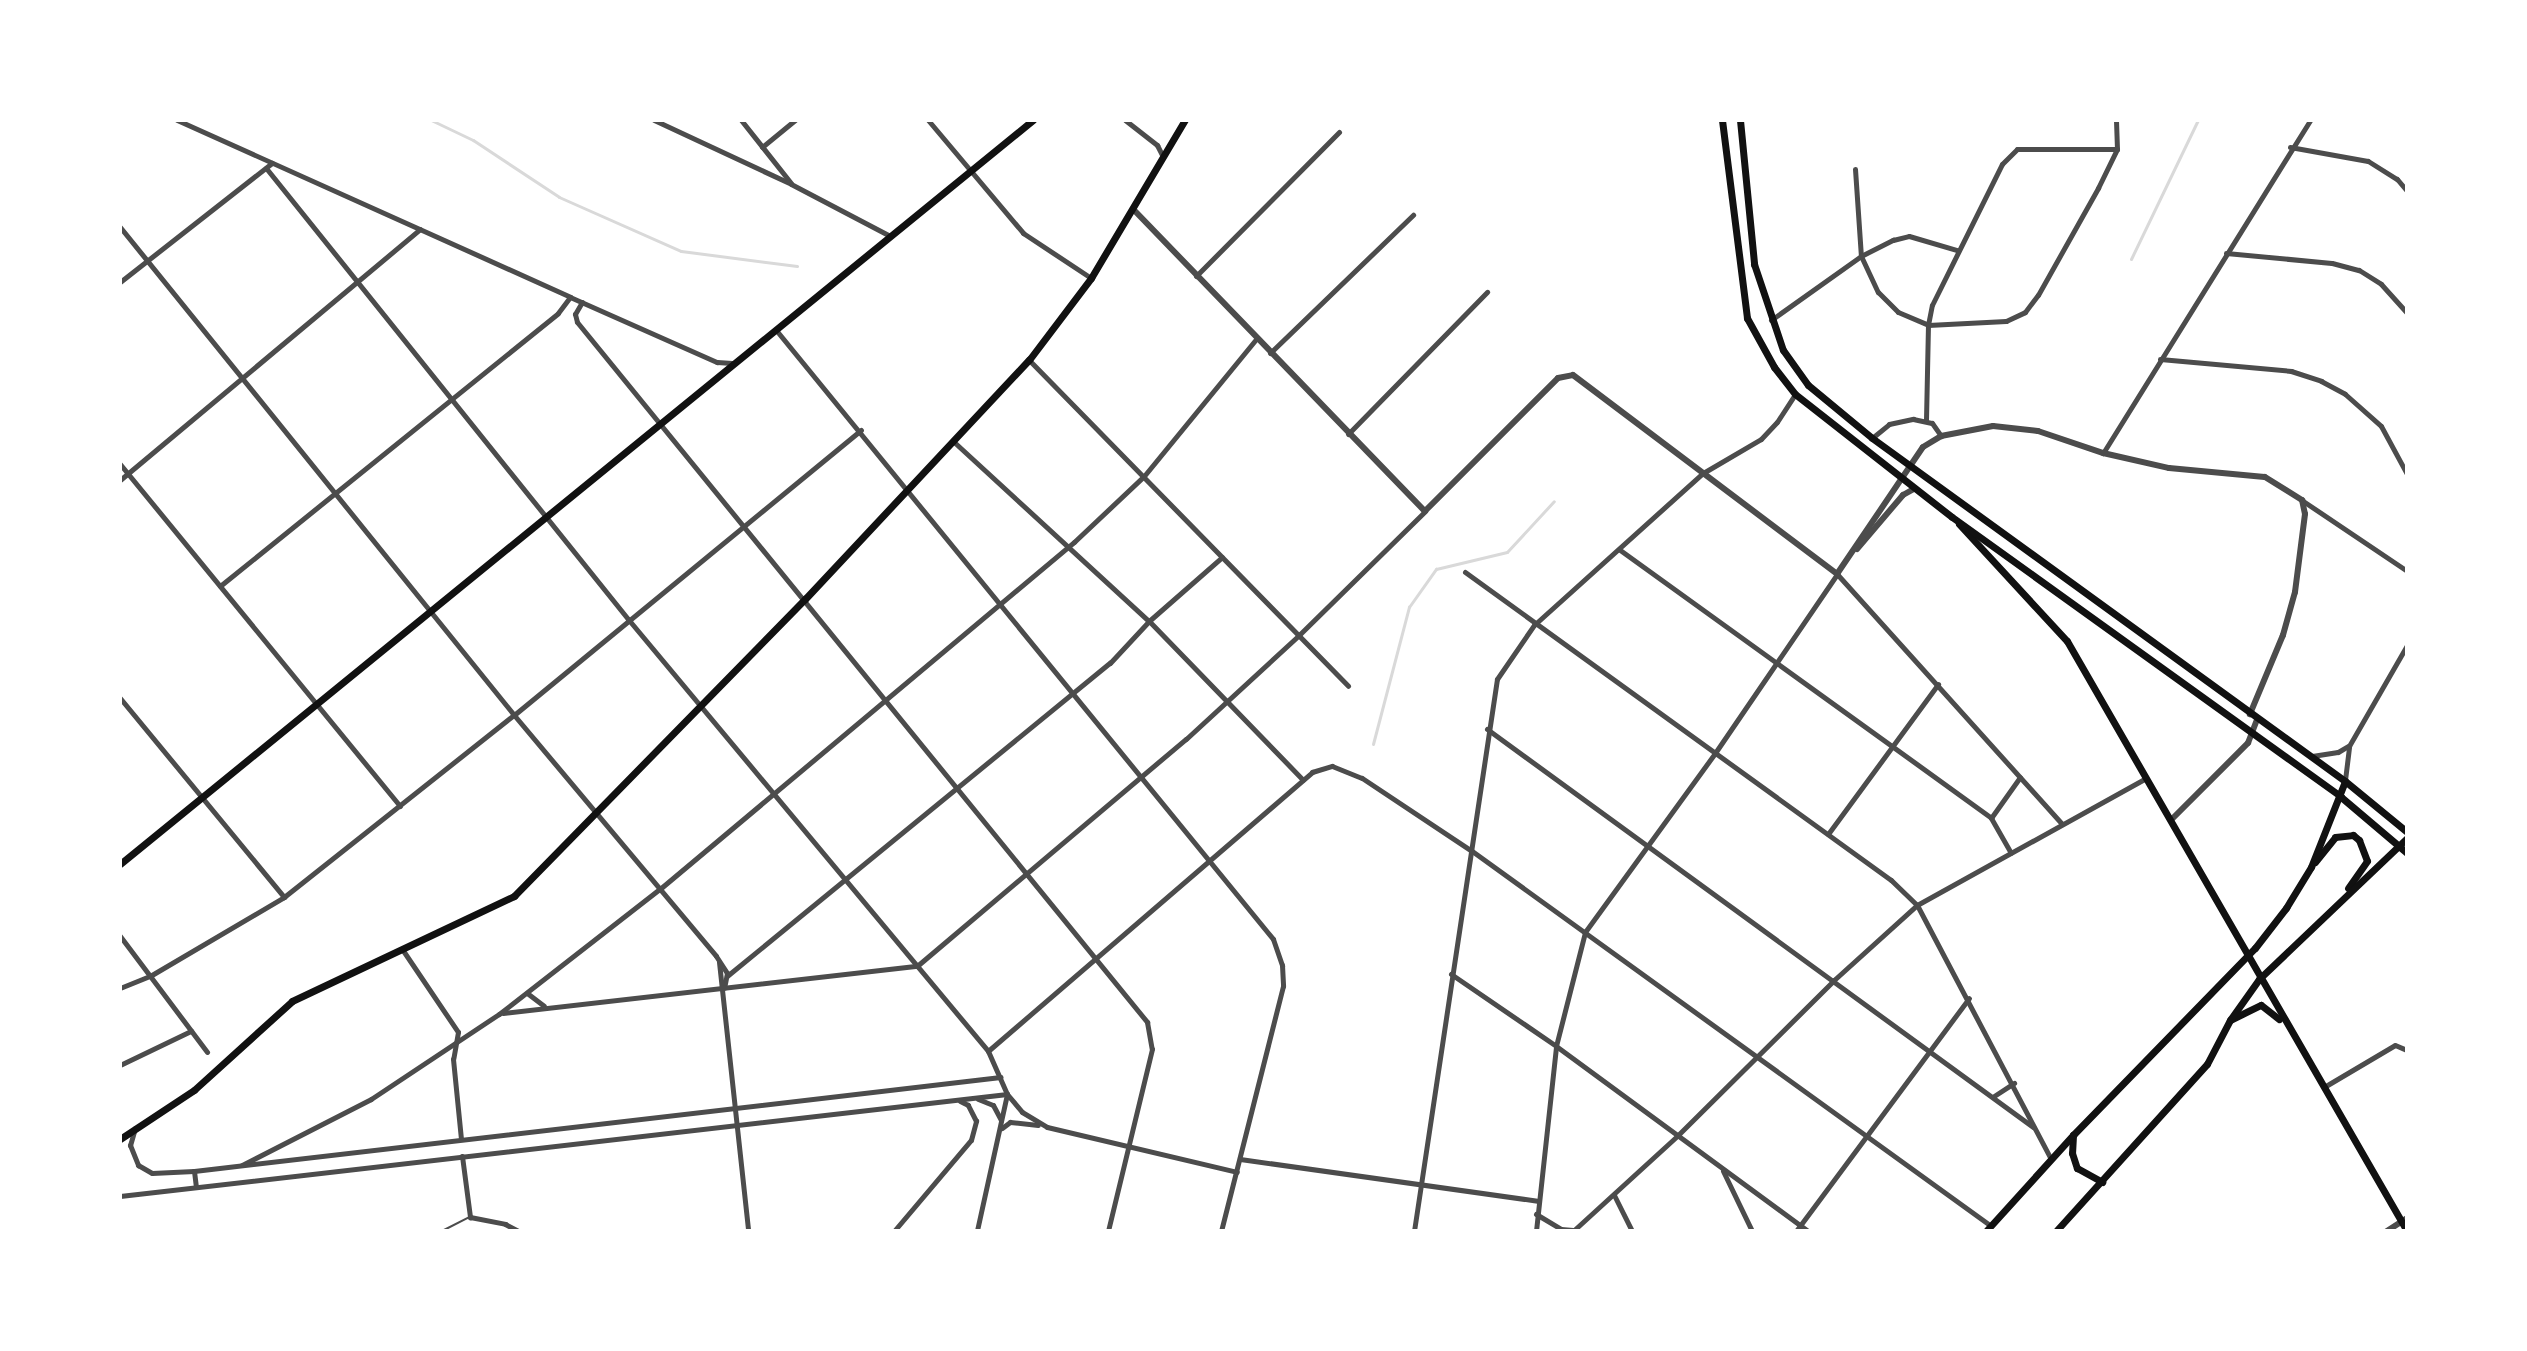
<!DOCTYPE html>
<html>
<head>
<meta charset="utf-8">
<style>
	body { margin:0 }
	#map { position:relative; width:2527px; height:1351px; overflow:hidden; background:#fff; font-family:Bitter,serif }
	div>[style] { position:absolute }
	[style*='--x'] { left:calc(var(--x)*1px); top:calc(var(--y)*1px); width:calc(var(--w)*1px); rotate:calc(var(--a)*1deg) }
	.stream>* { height:3px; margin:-1.5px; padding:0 1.5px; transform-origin:1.5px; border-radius:1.5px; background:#d9d9d9 }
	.service>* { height:2px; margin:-1px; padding:0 1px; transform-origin:1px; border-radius:1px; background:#4c4c4c }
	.minor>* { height:5px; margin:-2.5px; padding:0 2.5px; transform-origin:2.5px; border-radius:2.5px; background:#4c4c4c }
	.tertiary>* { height:6px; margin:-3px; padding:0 3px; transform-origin:3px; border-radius:3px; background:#4c4c4c }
	.secondary>* { height:7px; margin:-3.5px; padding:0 3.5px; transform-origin:3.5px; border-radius:3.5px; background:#111 }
	.primary>* { height:7px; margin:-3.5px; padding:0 3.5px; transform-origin:3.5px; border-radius:3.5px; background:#111 }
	span { translate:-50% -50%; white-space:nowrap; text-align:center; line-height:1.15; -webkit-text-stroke:8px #fff; paint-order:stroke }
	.frame { position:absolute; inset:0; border:122px solid #fff; pointer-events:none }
</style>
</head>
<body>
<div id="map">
	<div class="stream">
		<div style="--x:431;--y:120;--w:47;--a:25.5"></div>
		<div style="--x:473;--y:140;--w:103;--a:33.5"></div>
		<div style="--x:559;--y:197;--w:133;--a:23.9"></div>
		<div style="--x:681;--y:251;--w:117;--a:7.4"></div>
		<div style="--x:2131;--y:259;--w:154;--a:-64.3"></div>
		<div style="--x:1373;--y:744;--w:142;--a:-75.3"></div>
		<div style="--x:1409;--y:607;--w:47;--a:-54.6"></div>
		<div style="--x:1436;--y:569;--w:73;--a:-13.5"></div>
		<div style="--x:1507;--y:552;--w:69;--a:-47.3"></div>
	</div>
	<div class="service">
		<div style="--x:442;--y:1231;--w:30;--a:-27"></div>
	</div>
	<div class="minor">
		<div style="--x:177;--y:120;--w:431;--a:24.2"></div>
		<div style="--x:570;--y:297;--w:161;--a:23.9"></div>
		<div style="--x:717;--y:362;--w:15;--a:4"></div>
		<div style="--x:654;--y:120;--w:151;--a:25"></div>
		<div style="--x:791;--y:184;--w:112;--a:27.7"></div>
		<div style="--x:741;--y:120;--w:80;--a:51.6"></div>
		<div style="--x:928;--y:120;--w:148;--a:49.9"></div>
		<div style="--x:1023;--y:233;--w:82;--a:33.5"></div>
		<div style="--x:1125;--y:120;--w:41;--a:38"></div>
		<div style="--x:1157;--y:145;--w:13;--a:63"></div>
		<div style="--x:762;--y:147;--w:43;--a:-39.3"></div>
		<div style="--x:2290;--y:147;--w:79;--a:10.2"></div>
		<div style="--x:2368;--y:161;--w:34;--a:32"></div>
		<div style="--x:2397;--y:179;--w:16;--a:50"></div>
		<div style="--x:266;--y:168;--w:578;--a:51.25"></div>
		<div style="--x:628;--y:619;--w:562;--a:50.19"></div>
		<div style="--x:988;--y:1051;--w:47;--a:66.2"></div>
		<div style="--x:1007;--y:1094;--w:140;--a:102.4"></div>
		<div style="--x:1855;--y:169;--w:87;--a:86.1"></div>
		<div style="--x:1861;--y:256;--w:40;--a:65"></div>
		<div style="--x:1878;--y:292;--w:28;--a:45"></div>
		<div style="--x:1898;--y:312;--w:33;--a:23"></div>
		<div style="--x:1928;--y:325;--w:78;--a:-2.9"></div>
		<div style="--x:2006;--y:321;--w:21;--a:-25"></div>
		<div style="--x:2025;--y:312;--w:21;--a:-53"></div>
		<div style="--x:2038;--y:295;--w:123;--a:-60.7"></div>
		<div style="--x:2098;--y:188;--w:43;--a:-64"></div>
		<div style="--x:2117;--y:149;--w:29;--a:-92"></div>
		<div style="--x:120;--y:227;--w:627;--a:51.08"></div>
		<div style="--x:514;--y:715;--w:314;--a:50"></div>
		<div style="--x:716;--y:956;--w:20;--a:57"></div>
		<div style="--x:727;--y:973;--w:15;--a:101"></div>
		<div style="--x:2226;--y:253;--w:106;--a:5.4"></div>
		<div style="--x:2332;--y:263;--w:28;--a:15"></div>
		<div style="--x:2359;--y:270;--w:26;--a:32"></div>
		<div style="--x:2381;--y:284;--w:39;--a:48"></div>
		<div style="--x:1196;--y:276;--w:203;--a:-45.2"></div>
		<div style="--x:120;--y:282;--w:193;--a:-38.1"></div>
		<div style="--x:582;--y:302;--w:14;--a:120"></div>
		<div style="--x:575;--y:314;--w:8;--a:76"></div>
		<div style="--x:577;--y:322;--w:903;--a:50.84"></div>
		<div style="--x:1147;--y:1022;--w:27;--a:80"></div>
		<div style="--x:1152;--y:1049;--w:187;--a:103.6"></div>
		<div style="--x:1771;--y:320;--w:110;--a:-35.4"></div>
		<div style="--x:1861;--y:256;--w:36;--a:-27"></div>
		<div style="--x:1893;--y:240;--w:16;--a:-14"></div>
		<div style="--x:1909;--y:236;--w:50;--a:16.3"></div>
		<div style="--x:776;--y:330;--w:786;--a:50.78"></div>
		<div style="--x:1273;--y:939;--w:28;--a:71"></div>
		<div style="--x:1282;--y:965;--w:21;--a:87"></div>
		<div style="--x:1283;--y:986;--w:253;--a:104.2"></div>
		<div style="--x:1270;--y:353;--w:199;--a:-44"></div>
		<div style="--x:2160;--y:359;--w:132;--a:5.2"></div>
		<div style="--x:2291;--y:371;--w:32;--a:18"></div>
		<div style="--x:2321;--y:381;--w:27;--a:28"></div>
		<div style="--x:2345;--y:394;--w:48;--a:41.6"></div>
		<div style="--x:2381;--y:426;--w:55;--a:61.6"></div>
		<div style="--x:1029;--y:360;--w:456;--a:45.6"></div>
		<div style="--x:1926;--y:420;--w:95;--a:-88.8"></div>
		<div style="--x:1928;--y:325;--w:20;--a:-79"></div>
		<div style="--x:1932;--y:305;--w:157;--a:-63.6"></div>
		<div style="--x:2002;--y:164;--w:21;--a:-45"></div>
		<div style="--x:2017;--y:149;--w:100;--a:0"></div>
		<div style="--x:1348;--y:434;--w:199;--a:-45.6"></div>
		<div style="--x:1872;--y:438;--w:22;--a:-39"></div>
		<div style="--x:1889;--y:424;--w:25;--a:-12"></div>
		<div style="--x:1913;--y:419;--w:19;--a:12"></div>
		<div style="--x:1932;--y:423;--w:16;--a:55"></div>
		<div style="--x:954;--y:442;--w:265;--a:42.6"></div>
		<div style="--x:1149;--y:621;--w:221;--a:45.9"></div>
		<div style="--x:2103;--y:453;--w:392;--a:-58.1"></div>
		<div style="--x:120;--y:464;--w:442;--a:50.7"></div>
		<div style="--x:120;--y:480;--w:391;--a:-39.9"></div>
		<div style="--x:2303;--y:501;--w:125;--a:33.9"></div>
		<div style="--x:1620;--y:550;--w:458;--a:35.8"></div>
		<div style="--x:1991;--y:818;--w:40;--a:60.3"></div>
		<div style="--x:1465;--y:572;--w:526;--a:35.87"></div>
		<div style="--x:1891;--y:880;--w:36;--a:44"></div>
		<div style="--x:1917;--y:905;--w:287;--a:62.2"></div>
		<div style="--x:220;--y:586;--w:434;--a:-38.9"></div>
		<div style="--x:558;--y:313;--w:20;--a:-53"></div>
		<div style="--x:120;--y:698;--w:258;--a:50.5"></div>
		<div style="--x:1487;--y:729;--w:676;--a:36.09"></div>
		<div style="--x:2312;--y:756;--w:26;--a:-9"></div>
		<div style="--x:2338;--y:752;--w:12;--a:-31"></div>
		<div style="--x:2345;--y:780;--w:34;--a:-83"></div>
		<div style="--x:2349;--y:746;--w:116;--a:-60.1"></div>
		<div style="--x:1991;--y:818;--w:50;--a:-54.7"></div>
		<div style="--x:1828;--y:834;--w:186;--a:-53.7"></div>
		<div style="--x:120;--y:936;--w:145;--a:53.1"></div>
		<div style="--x:402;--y:949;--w:100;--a:56"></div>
		<div style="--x:458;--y:1032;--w:27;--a:100"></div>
		<div style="--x:453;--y:1059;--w:80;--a:84.3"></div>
		<div style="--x:719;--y:962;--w:271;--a:83.8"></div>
		<div style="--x:1451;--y:974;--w:127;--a:34.4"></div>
		<div style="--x:1556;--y:1046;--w:313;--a:36.3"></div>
		<div style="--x:727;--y:976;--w:495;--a:-39.3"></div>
		<div style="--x:1110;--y:663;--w:57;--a:-47.1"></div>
		<div style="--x:1149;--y:621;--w:97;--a:-41.2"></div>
		<div style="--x:120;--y:988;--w:32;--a:-22"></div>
		<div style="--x:150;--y:976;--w:156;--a:-30.5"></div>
		<div style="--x:284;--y:897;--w:293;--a:-38.4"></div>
		<div style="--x:514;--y:715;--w:449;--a:-39.4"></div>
		<div style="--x:527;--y:993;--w:21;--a:37"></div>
		<div style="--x:503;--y:1013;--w:417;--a:-6.5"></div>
		<div style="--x:917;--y:966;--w:352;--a:-40.2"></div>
		<div style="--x:1186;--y:739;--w:154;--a:-42.6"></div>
		<div style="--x:1299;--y:635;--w:177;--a:-44.5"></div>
		<div style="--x:988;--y:1051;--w:428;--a:-40.7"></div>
		<div style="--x:1312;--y:772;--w:21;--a:-17"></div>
		<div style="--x:1332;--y:766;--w:32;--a:22"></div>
		<div style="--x:1362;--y:778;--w:132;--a:33.6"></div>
		<div style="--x:1472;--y:851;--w:640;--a:35.85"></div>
		<div style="--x:120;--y:1065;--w:79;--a:-25.6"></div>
		<div style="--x:2324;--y:1087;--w:82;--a:-30.6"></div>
		<div style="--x:2395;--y:1045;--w:13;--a:23"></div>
		<div style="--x:1994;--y:1096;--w:24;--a:-33"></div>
		<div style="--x:978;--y:1099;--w:16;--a:22"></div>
		<div style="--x:993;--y:1105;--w:17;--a:62"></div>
		<div style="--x:135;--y:1128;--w:18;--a:106"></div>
		<div style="--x:130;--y:1145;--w:22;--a:68"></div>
		<div style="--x:138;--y:1165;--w:16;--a:30"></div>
		<div style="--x:152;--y:1173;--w:42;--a:-2.7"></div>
		<div style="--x:194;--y:1171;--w:812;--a:-6.64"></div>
		<div style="--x:1002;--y:1128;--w:10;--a:-37"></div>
		<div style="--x:1010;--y:1122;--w:28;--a:6"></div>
		<div style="--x:462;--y:1156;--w:62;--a:82.5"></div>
		<div style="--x:470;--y:1217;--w:36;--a:11"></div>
		<div style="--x:505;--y:1224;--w:15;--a:28"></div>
		<div style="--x:1240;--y:1159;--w:300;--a:8"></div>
		<div style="--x:242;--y:1165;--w:145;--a:-27.1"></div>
		<div style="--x:371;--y:1099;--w:154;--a:-33.6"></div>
		<div style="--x:499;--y:1014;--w:205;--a:-37.9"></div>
		<div style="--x:661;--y:888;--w:539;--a:-39.96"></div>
		<div style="--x:1074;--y:542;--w:96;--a:-43.3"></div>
		<div style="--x:1144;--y:476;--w:177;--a:-50.7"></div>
		<div style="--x:194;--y:1171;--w:16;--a:83"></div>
		<div style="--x:1723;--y:1171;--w:67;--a:64.2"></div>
		<div style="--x:1614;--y:1195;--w:40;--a:63.4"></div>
		<div style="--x:120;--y:1196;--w:893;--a:-6.56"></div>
		<div style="--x:1007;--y:1094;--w:23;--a:50"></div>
		<div style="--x:1022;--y:1112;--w:29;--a:31"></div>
		<div style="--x:1047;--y:1127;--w:195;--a:13.3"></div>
		<div style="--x:1536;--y:1214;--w:29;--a:31"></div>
		<div style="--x:1561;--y:1229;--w:12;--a:5"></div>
		<div style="--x:823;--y:1231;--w:45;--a:0"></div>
		<div style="--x:894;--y:1231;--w:119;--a:-49.8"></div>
		<div style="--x:971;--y:1140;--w:20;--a:-75"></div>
		<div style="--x:976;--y:1121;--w:18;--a:-117"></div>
		<div style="--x:968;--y:1105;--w:9;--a:-153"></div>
		<div style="--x:1414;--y:1231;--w:558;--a:-81.45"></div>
		<div style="--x:1497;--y:679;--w:65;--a:-55.6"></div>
		<div style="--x:1534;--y:625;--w:227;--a:-42"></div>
		<div style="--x:1703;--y:473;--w:67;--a:-30.4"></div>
		<div style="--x:1761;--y:439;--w:23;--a:-47"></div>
		<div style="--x:1777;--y:422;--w:33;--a:-57"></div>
		<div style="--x:1536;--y:1231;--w:186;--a:-83.8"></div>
		<div style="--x:1556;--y:1046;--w:118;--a:-75.7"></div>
		<div style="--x:1585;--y:932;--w:221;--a:-54"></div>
		<div style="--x:1715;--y:753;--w:217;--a:-55.7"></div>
		<div style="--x:1837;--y:574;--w:335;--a:48"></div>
		<div style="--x:1573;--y:1231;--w:142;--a:-42.4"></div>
		<div style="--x:1678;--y:1135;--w:220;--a:-44.8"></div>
		<div style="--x:1834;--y:980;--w:112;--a:-42.1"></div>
		<div style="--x:1917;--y:905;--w:262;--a:-29"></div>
		<div style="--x:1796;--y:1231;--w:290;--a:-53.4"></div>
	</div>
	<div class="tertiary">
		<div style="--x:1133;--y:209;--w:420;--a:46"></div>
		<div style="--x:1425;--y:511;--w:188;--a:-45"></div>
		<div style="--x:1558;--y:378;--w:15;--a:-11"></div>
		<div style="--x:1573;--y:375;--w:331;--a:37"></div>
		<div style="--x:1857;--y:549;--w:71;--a:-49.6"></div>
		<div style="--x:1903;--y:495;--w:13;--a:-29"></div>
		<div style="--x:1837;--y:574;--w:153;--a:-55.9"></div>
		<div style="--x:1923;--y:447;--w:21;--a:-31"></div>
		<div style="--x:1941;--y:436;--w:53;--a:-10.9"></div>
		<div style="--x:1993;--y:426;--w:45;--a:6.3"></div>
		<div style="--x:2038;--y:431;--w:69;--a:18.7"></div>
		<div style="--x:2103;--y:453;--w:68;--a:12.8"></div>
		<div style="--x:2169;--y:468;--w:96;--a:5.4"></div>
		<div style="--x:2265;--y:477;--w:44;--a:31.9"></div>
		<div style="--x:2302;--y:500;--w:14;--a:78"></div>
		<div style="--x:2305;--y:514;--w:79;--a:97.3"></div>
		<div style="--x:2295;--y:592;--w:45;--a:105.6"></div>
		<div style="--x:2283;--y:635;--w:86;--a:112.7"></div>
		<div style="--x:2171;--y:820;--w:109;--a:-45"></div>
		<div style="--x:2248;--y:743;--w:26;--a:-69"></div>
		<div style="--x:2387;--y:1231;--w:24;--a:-33"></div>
	</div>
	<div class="secondary">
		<div style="--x:1959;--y:524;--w:159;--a:47.3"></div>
		<div style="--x:2067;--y:641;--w:681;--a:60.05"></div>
		<div style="--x:2315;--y:862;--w:32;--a:-51"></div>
		<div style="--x:2335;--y:837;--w:18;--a:-6"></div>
		<div style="--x:2353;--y:835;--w:8;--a:40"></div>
		<div style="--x:2359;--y:840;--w:22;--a:69"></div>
		<div style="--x:2367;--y:861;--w:33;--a:125"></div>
		<div style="--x:120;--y:864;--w:1178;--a:-39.18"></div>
		<div style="--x:2232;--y:1019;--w:32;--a:-26"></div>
		<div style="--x:2261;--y:1005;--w:23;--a:38"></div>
		<div style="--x:2073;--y:1135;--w:18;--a:93"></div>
		<div style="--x:2072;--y:1153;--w:16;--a:72"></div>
		<div style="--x:2077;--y:1168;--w:29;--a:29"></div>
		<div style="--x:120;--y:1139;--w:89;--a:-33.5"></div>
		<div style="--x:194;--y:1090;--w:132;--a:-42.2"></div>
		<div style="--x:292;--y:1001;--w:246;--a:-25.3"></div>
		<div style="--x:514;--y:896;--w:416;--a:-45.6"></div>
		<div style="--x:805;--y:599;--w:328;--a:-46.9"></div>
		<div style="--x:1029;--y:360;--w:103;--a:-52.9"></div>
		<div style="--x:1091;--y:278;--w:184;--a:-59.3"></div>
		<div style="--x:1986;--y:1231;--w:130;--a:-47.8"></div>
		<div style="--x:2073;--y:1135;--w:261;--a:-45.8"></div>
		<div style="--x:2255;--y:948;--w:51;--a:-52.2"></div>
		<div style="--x:2286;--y:908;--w:48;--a:-58.6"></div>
		<div style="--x:2311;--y:867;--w:92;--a:-68.4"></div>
		<div style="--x:2056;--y:1231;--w:225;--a:-47.9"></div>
		<div style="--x:2207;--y:1064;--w:50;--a:-62.4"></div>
		<div style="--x:2230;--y:1020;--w:50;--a:-54.7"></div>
		<div style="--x:2259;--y:979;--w:204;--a:-43.6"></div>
	</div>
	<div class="primary">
		<div style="--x:1722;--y:120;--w:200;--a:82.8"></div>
		<div style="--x:1747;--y:318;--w:56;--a:61.1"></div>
		<div style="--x:1774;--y:367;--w:34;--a:52"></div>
		<div style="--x:1795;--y:394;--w:199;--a:38.1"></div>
		<div style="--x:1952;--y:517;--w:479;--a:35.7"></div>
		<div style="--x:2341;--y:797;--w:87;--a:40.3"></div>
		<div style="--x:1740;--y:120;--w:145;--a:84.4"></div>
		<div style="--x:1754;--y:264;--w:91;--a:71.4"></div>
		<div style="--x:1783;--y:350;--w:43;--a:54.5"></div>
		<div style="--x:1808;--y:385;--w:83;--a:39.6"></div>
		<div style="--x:1872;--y:438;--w:584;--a:35.95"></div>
		<div style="--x:2345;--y:781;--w:80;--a:39.4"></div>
	</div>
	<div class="frame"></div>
</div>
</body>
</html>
